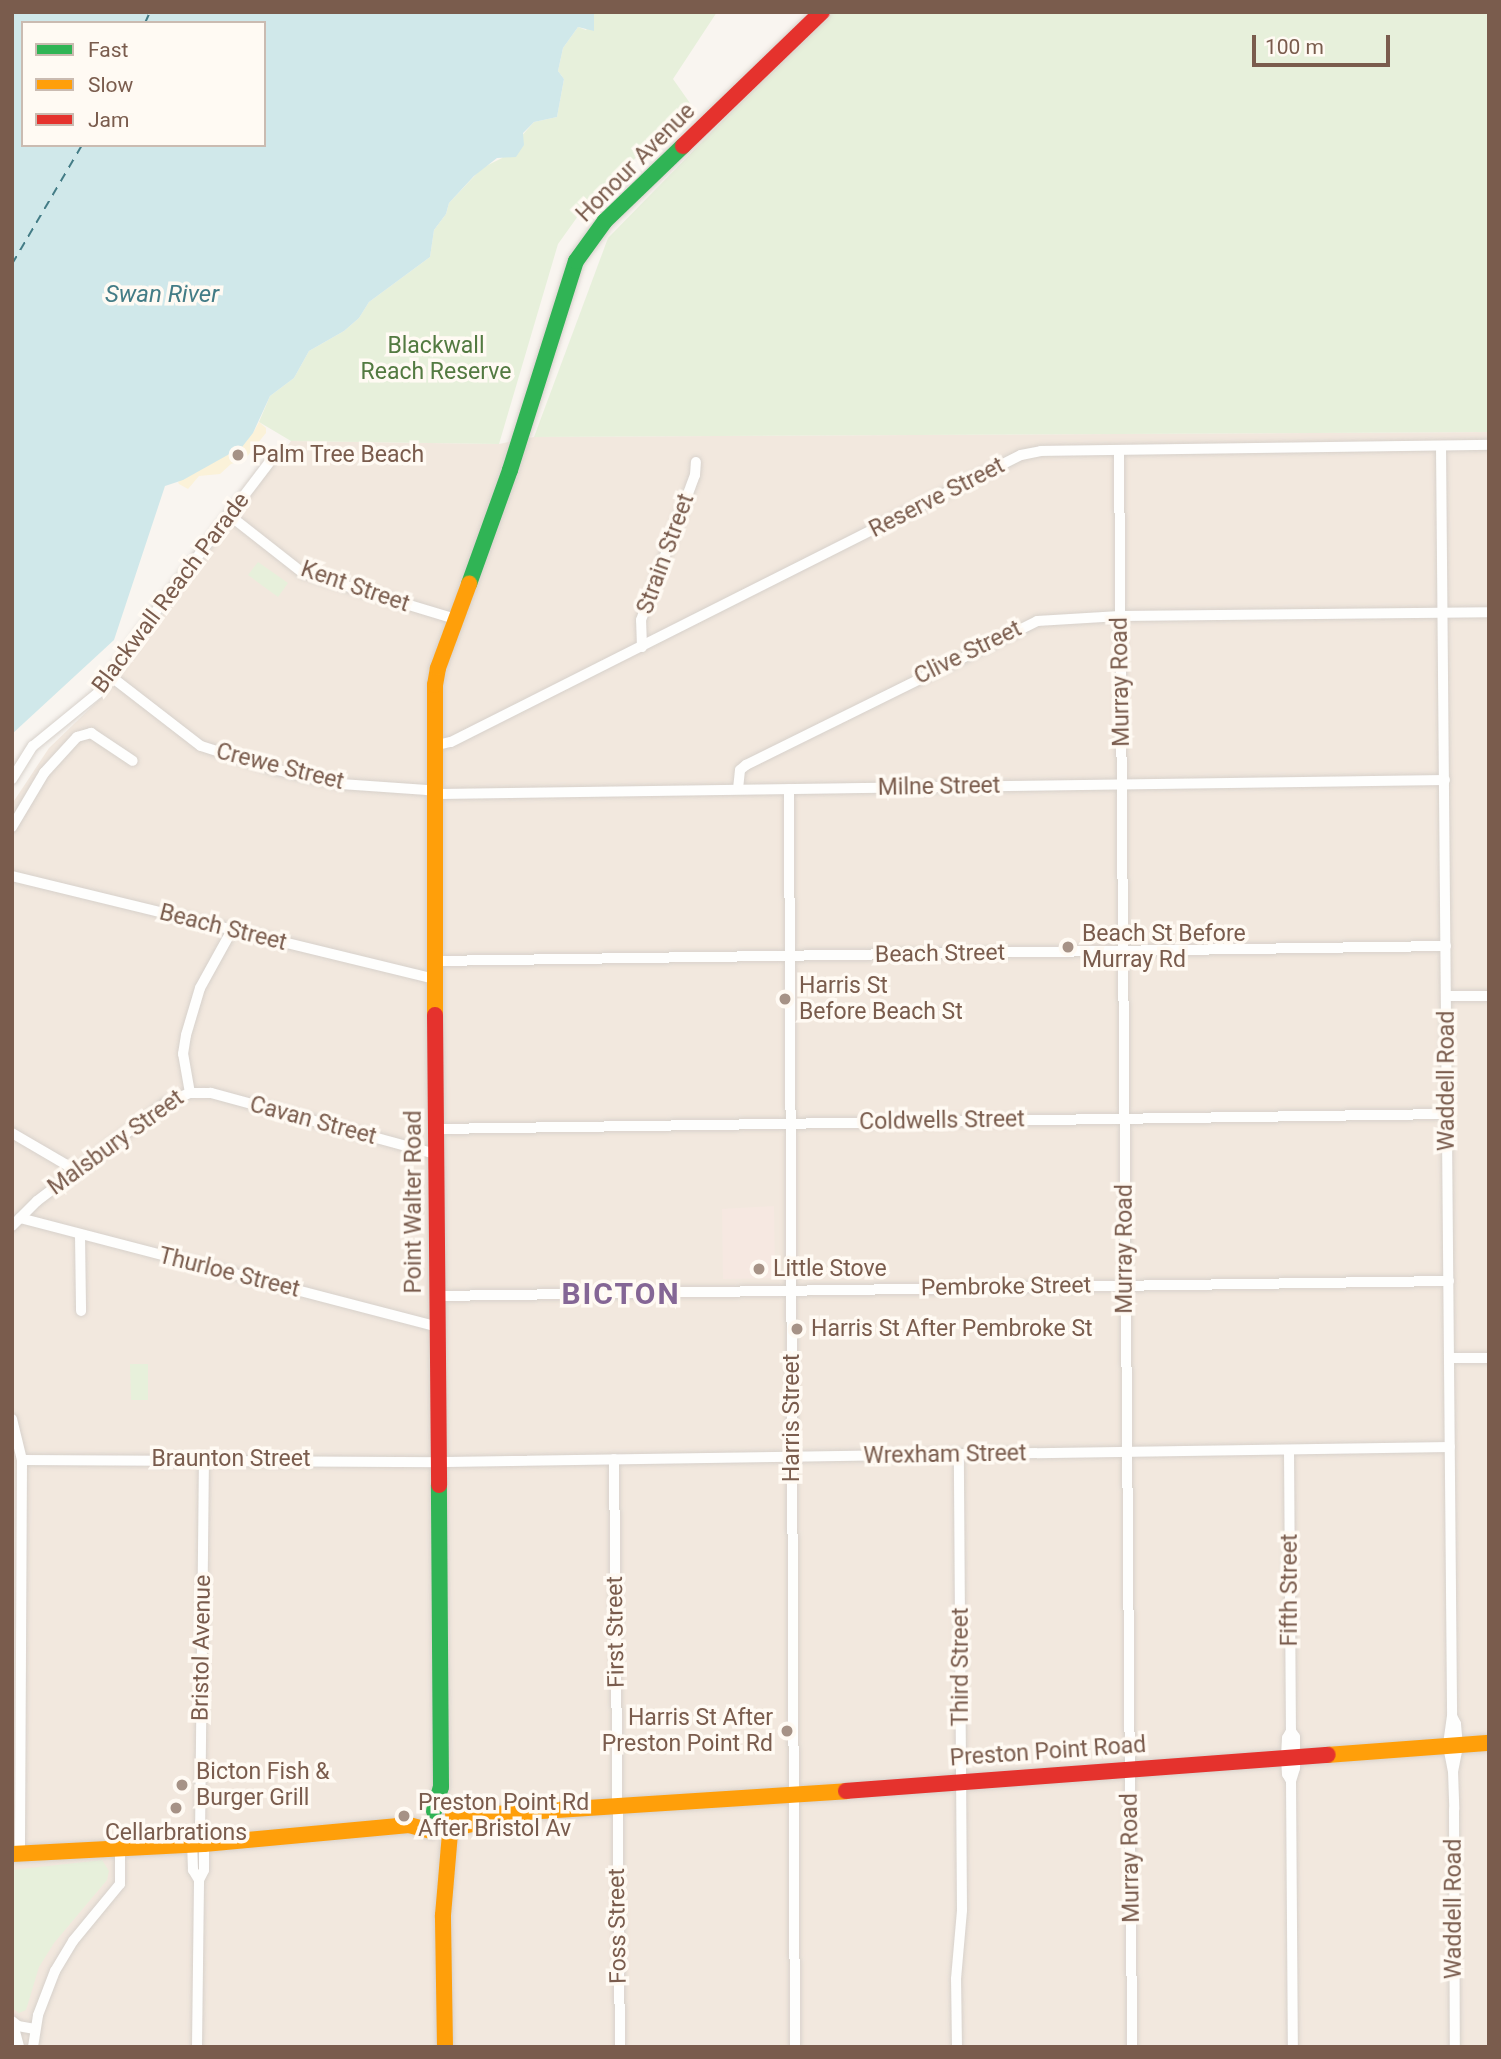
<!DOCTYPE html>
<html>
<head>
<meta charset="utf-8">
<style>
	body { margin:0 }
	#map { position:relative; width:1501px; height:2059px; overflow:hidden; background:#f9f5f0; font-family:Roboto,sans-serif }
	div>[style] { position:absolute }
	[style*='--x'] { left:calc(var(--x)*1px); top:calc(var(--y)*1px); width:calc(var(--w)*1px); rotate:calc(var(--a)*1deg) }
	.residential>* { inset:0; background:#f2e8de }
	.commercial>* { inset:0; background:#f6e8e1 }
	.green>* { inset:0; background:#e7f0db }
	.sand>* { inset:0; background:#fbf2d9 }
	.water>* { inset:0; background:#d0e8ea }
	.ferry>* { height:2px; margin-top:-1px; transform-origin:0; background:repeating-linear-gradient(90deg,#437c86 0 9px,transparent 0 16px) }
	.roads { filter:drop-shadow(0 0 2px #d7d1cb) drop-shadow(0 0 2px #d7d1cb) }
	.street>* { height:10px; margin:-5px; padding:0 5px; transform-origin:5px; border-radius:5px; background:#fefefd }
	.fast>* { height:16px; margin:-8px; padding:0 8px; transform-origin:8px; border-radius:8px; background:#30b455 }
	.slow>* { height:16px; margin:-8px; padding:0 8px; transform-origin:8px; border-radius:8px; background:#ff9f0a }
	.jam>* { height:16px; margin:-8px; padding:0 8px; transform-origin:8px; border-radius:8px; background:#e5322d }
	.dots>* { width:19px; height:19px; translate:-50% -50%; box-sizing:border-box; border:4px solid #fffaf3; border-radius:50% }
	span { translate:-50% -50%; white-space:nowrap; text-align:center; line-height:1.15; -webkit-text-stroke:7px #fffaf3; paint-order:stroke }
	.street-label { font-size:23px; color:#7a5c4d }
	.park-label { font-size:23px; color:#537a41 }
	.poi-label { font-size:23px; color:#7a5c4d }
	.left { translate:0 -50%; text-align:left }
	.right { translate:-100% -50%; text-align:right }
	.water-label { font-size:24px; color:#437c86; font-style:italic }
	.district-label { font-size:30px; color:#846695; font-weight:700; letter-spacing:2px }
	.frame { position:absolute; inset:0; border:14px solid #7a5c4d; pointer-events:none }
	.legend { position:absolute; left:21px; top:21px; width:245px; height:126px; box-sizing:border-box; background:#fffaf3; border:2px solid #cabbb1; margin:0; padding:9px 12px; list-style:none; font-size:21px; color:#7a5c4d }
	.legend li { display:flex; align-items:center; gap:14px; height:35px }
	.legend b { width:35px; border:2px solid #cabbb1 }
	.scale { position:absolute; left:1252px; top:35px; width:138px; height:32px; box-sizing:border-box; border:4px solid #7a5c4d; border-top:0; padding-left:9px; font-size:21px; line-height:24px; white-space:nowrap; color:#7a5c4d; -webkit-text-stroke:5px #fffaf3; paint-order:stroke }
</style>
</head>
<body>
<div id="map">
	<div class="residential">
		<div style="clip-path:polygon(1489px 432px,1489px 2047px,12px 2047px,12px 804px,49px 748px,103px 696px,291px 441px,499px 444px,534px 437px)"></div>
	</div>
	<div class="commercial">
		<div style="clip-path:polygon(774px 1206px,775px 1278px,723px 1279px,722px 1209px)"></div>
	</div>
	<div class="green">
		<div style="clip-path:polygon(594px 12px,717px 12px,673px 79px,692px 106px,588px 202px,558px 244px,499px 444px,291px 441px,259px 422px,270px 396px,294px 378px,309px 351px,344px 331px,359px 318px,369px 302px,430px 257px,434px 230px,446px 214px,449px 203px,482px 168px,502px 158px,534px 122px,557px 117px,564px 79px,558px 71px,563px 48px,578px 27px,586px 30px,594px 20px)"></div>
		<div style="clip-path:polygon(829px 12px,1489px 12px,1489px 432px,534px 437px,608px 238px)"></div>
		<div style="clip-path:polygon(258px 562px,288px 583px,278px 597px,248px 575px)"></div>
		<div style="clip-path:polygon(130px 1364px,148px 1364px,148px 1400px,131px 1400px)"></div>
		<div style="clip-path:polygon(102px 1860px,109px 1871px,107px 1880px,54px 1943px,39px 1967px,26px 2010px,19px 2013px,12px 2008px,12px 1870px)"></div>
	</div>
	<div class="sand">
		<div style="clip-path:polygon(259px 422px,266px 428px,266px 433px,245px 459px,231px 464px,220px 474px,199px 476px,188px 489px,179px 484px,178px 482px,253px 433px)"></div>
	</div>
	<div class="water">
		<div style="clip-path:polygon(evenodd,12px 12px,594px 12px,594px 31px,578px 27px,563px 48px,558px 71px,564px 79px,557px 117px,534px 122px,523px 133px,524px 145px,516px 157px,497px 158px,474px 176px,449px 203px,446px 214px,434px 230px,430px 257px,369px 302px,359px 318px,344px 331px,309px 351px,294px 378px,270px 396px,253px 433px,242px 447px,183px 480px,165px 486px,114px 640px,12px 734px,12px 12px,23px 23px,264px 23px,264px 145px,23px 145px,23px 23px)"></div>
	</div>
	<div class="ferry">
		<div style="--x:145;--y:23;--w:12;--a:-66"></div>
		<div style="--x:12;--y:264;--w:138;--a:-59.5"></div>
	</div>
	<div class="roads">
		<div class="street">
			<div style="--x:1441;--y:446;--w:1270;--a:89.5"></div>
			<div style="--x:1452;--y:1716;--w:30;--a:98"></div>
			<div style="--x:1448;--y:1746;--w:25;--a:79"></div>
			<div style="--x:1453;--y:1771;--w:38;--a:88"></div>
			<div style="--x:1454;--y:1809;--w:238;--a:89.8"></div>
			<div style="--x:1119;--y:451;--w:1596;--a:89.53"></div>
			<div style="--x:229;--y:515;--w:94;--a:38.1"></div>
			<div style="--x:303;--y:573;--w:159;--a:16.8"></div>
			<div style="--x:642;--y:647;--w:27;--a:-92"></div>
			<div style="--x:641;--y:620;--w:155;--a:-69.6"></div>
			<div style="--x:695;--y:475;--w:13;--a:-86"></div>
			<div style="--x:109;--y:675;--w:116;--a:37.7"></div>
			<div style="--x:201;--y:746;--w:76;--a:17.7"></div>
			<div style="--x:273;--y:769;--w:70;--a:12.4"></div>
			<div style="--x:341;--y:784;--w:86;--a:4"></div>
			<div style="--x:427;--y:790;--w:13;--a:18"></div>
			<div style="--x:439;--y:794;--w:1006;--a:-0.8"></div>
			<div style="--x:433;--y:746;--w:18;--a:-13"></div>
			<div style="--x:451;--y:742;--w:638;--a:-26.73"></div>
			<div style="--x:1021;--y:455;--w:20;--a:-11"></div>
			<div style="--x:1041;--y:451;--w:448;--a:-0.8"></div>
			<div style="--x:12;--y:779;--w:39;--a:-58"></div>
			<div style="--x:33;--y:746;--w:84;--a:-39.2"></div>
			<div style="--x:98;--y:693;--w:90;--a:-54.9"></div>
			<div style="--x:150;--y:619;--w:196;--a:-52.7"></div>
			<div style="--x:738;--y:789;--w:19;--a:-84"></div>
			<div style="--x:740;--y:770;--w:8;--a:-40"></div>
			<div style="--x:746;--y:765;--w:325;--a:-26.3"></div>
			<div style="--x:1037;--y:621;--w:83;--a:-3.4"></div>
			<div style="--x:1120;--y:616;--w:369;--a:-0.6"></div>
			<div style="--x:789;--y:789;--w:1258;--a:89.73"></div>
			<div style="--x:12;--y:827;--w:63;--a:-59.3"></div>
			<div style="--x:44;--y:773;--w:49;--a:-47.5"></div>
			<div style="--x:77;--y:737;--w:15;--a:-16"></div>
			<div style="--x:91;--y:733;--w:50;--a:33.7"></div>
			<div style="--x:12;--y:876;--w:435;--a:13.7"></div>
			<div style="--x:434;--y:961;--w:1012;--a:-0.85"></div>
			<div style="--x:1446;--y:996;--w:43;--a:0"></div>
			<div style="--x:190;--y:1093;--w:40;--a:-100"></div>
			<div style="--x:183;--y:1054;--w:19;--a:-81"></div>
			<div style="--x:186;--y:1035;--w:49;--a:-73.4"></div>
			<div style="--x:200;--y:988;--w:66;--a:-61.1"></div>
			<div style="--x:436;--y:1129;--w:1011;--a:-0.85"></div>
			<div style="--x:12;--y:1133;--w:75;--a:30.3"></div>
			<div style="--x:20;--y:1218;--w:432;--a:14.6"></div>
			<div style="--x:12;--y:1226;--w:35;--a:-45"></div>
			<div style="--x:37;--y:1201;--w:162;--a:-37.2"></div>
			<div style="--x:166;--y:1103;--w:26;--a:-23"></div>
			<div style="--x:190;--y:1093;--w:21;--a:0"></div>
			<div style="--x:211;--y:1093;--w:233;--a:15.2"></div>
			<div style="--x:80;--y:1235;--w:76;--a:89.2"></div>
			<div style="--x:437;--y:1296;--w:1012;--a:-0.85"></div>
			<div style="--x:1449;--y:1358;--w:40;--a:0"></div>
			<div style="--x:12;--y:1419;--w:42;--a:76.3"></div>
			<div style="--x:22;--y:1460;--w:394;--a:90.3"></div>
			<div style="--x:1289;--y:1450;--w:281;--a:89.6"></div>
			<div style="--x:1291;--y:1731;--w:7;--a:56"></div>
			<div style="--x:1295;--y:1737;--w:31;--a:90"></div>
			<div style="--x:1295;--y:1768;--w:14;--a:107"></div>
			<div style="--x:1291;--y:1781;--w:266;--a:89.6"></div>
			<div style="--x:614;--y:1459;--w:588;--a:89.42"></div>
			<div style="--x:22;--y:1460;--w:424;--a:0.3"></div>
			<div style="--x:446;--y:1462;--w:1004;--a:-0.86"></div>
			<div style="--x:1452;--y:1716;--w:9;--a:63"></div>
			<div style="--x:1456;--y:1724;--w:22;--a:85"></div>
			<div style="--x:1458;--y:1746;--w:25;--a:101"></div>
			<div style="--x:1291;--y:1731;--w:8;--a:120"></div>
			<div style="--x:1287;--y:1738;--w:18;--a:93"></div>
			<div style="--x:1286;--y:1756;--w:18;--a:87"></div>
			<div style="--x:1287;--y:1774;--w:8;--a:60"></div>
			<div style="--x:199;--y:1880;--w:12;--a:-121"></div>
			<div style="--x:193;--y:1870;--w:25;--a:-92"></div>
			<div style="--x:192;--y:1845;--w:11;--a:-45"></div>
			<div style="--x:200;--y:1837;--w:378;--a:-89.4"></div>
			<div style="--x:12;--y:2021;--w:8;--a:40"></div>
			<div style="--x:18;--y:2026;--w:17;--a:10"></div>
			<div style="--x:13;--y:2024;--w:24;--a:75"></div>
			<div style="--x:33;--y:2047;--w:32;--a:-81"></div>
			<div style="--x:38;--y:2015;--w:47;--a:-68.9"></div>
			<div style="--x:55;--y:1971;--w:35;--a:-59"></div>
			<div style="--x:73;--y:1941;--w:74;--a:-50.5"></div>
			<div style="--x:120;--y:1884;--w:37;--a:-90"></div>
			<div style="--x:197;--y:2047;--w:167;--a:-89.3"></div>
			<div style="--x:199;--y:1880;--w:11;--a:-63"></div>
			<div style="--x:204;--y:1870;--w:26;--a:-90"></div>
			<div style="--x:204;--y:1844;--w:7;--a:-117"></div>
			<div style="--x:957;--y:2047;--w:68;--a:-90.8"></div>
			<div style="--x:956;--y:1979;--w:69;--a:-85"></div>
			<div style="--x:962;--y:1910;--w:456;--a:-90.4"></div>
		</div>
		<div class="fast">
			<div style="--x:469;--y:584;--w:121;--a:-70.2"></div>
			<div style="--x:510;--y:470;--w:219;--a:-72.5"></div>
			<div style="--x:576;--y:261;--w:49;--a:-54.1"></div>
			<div style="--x:605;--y:221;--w:108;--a:-43.9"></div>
			<div style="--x:434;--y:1811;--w:25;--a:-74"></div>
			<div style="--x:441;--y:1787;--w:302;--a:-90.4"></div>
		</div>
		<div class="slow">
			<div style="--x:435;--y:1015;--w:330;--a:-90"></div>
			<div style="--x:435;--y:685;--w:17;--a:-80"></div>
			<div style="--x:438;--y:668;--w:90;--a:-69.7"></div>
			<div style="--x:1328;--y:1755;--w:161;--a:-4.3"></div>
			<div style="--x:453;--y:1814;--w:42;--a:0"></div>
			<div style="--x:495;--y:1814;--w:352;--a:-3.7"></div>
			<div style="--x:454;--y:1828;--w:29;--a:-12"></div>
			<div style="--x:12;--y:1854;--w:192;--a:-3"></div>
			<div style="--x:204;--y:1844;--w:206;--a:-5.3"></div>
			<div style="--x:409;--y:1825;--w:23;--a:15"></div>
			<div style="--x:445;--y:2047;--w:132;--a:-90.9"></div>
			<div style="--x:443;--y:1915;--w:82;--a:-85.1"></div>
		</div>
		<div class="jam">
			<div style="--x:683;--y:146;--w:193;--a:-44"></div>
			<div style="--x:435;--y:1015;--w:470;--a:89.5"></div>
			<div style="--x:846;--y:1791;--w:483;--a:-4.3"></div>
		</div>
	</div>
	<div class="dots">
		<div style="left:238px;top:455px;background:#a69286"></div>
		<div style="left:1068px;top:947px;background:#a69286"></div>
		<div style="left:785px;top:999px;background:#a69286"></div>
		<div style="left:759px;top:1269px;background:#a69286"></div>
		<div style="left:797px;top:1329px;background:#a69286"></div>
		<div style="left:787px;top:1731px;background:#a69286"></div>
		<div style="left:182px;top:1785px;background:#a69286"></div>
		<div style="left:176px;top:1808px;background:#a69286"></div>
		<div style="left:404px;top:1816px;background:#a69286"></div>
	</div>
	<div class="street-label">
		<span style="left:636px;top:163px;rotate:-45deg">Honour Avenue</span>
		<span style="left:937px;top:498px;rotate:-27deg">Reserve Street</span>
		<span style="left:666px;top:554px;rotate:-70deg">Strain Street</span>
		<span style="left:355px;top:587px;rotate:19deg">Kent Street</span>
		<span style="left:171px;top:593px;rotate:-53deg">Blackwall Reach Parade</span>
		<span style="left:968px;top:653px;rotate:-26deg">Clive Street</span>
		<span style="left:1121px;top:682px;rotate:-91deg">Murray Road</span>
		<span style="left:280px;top:767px;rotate:14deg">Crewe Street</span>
		<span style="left:939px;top:787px;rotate:-1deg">Milne Street</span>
		<span style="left:223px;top:928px;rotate:14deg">Beach Street</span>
		<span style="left:940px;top:954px;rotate:-1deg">Beach Street</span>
		<span style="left:1447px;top:1081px;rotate:-90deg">Waddell Road</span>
		<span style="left:313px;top:1121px;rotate:15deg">Cavan Street</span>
		<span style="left:942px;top:1121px;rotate:-1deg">Coldwells Street</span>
		<span style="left:116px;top:1143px;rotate:-36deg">Malsbury Street</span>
		<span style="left:414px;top:1202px;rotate:-90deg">Point Walter Road</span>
		<span style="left:1125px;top:1249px;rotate:-90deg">Murray Road</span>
		<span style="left:229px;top:1273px;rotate:14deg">Thurloe Street</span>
		<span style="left:1006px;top:1287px;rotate:-1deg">Pembroke Street</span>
		<span style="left:792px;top:1418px;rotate:-90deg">Harris Street</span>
		<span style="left:945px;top:1455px;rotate:-1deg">Wrexham Street</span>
		<span style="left:231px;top:1459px">Braunton Street</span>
		<span style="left:1290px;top:1590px;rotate:-90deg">Fifth Street</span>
		<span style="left:616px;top:1632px;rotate:-91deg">First Street</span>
		<span style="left:202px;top:1648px;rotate:-89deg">Bristol Avenue</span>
		<span style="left:961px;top:1667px;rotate:-90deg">Third Street</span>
		<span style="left:1048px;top:1752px;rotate:-4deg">Preston Point Road</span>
		<span style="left:1131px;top:1858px;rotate:-91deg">Murray Road</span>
		<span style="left:1454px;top:1909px;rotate:-90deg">Waddell Road</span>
		<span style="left:618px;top:1926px;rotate:-91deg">Foss Street</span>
	</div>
	<div class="park-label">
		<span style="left:436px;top:359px">Blackwall<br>Reach Reserve</span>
	</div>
	<div class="poi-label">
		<span class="left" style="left:252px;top:455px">Palm Tree Beach</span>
		<span class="left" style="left:1082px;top:947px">Beach St Before<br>Murray Rd</span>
		<span class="left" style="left:799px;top:999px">Harris St<br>Before Beach St</span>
		<span class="left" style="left:773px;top:1269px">Little Stove</span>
		<span class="left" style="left:811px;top:1329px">Harris St After Pembroke St</span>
		<span class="right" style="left:773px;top:1731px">Harris St After<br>Preston Point Rd</span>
		<span class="left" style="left:196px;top:1785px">Bicton Fish &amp;<br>Burger Grill</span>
		<span class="left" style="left:418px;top:1816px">Preston Point Rd<br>After Bristol Av</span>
		<span style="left:176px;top:1833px">Cellarbrations</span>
	</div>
	<div class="water-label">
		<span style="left:162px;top:295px">Swan River</span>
	</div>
	<div class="district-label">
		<span style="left:621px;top:1294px">BICTON</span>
	</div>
	<div class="frame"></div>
	<ul class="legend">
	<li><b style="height:9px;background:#30b455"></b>Fast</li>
	<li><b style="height:9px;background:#ff9f0a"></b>Slow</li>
	<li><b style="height:9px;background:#e5322d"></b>Jam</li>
	</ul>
	<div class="scale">100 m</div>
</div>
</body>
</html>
